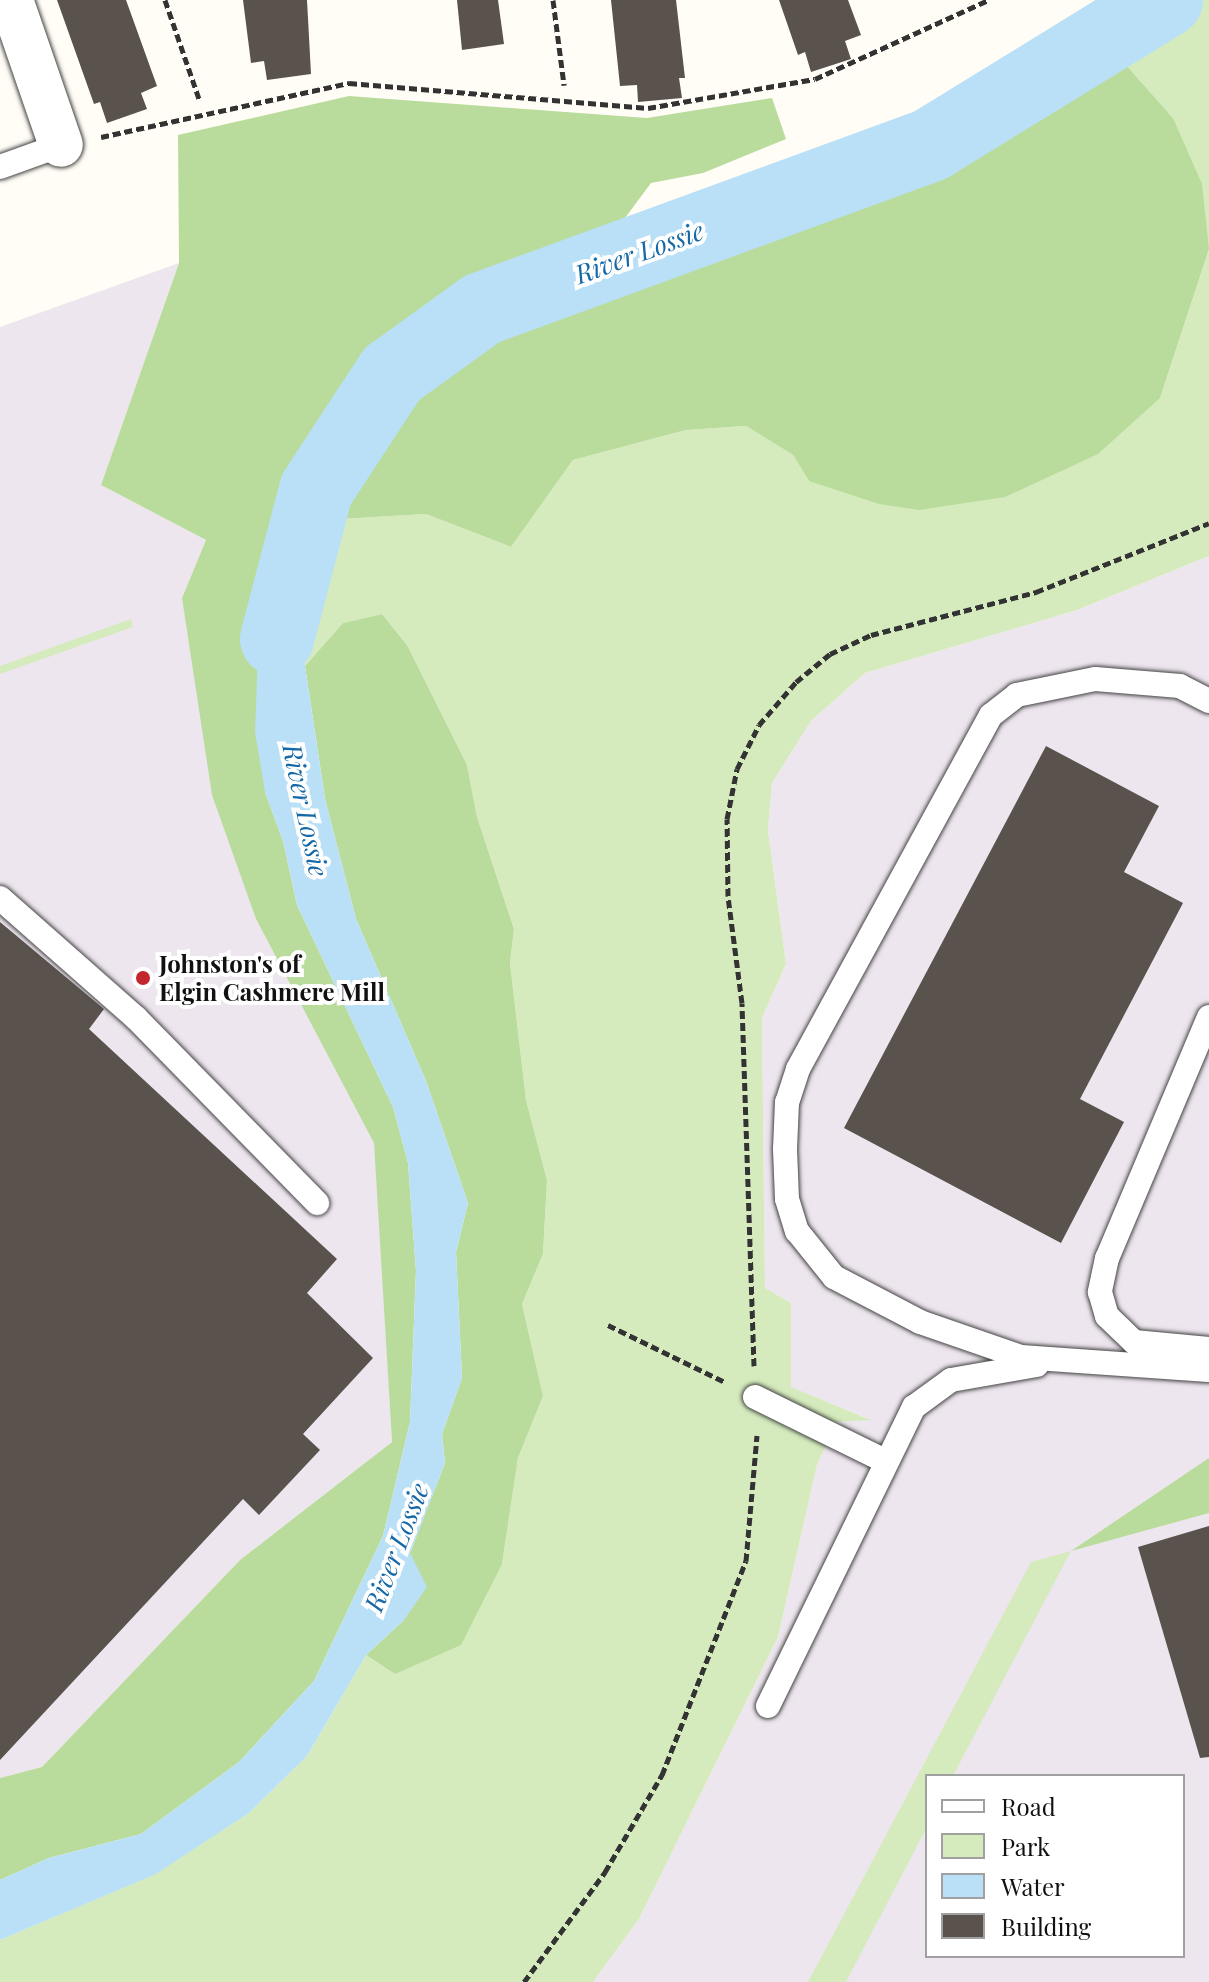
<!DOCTYPE html>
<html>
<head>
<meta charset="utf-8">
<style>
	body { margin:0 }
	#map { position:relative; width:1209px; height:1982px; overflow:hidden; background:#fffdf5; font-family:"Playfair Display",serif }
	div>[style] { position:absolute }
	[style*='--x'] { left:calc(var(--x)*1px); top:calc(var(--y)*1px); width:calc(var(--w)*1px); rotate:calc(var(--a)*1deg) }
	.industrial>* { inset:0; background:#eee6ef }
	.green>* { inset:0; background:#d5ebbd }
	.forest>* { inset:0; background:#b9dc9c }
	.water>* { inset:0; background:#b9e0f7 }
	.river>* { height:74px; margin:-37px; padding:0 37px; transform-origin:37px; border-radius:37px; background:#b9e0f7 }
	.building>* { inset:0; background:#5a524d }
	.path>* { height:5px; margin-top:-2.5px; transform-origin:0; background:repeating-linear-gradient(90deg,#333 0 8px,transparent 0 12px) }
	.roads { filter:drop-shadow(0 0 2px #444) drop-shadow(0 0 2px #444) }
	.lane>* { height:24px; margin:-12px; padding:0 12px; transform-origin:12px; border-radius:12px; background:#fff }
	.street>* { height:44px; margin:-22px; padding:0 22px; transform-origin:22px; border-radius:22px; background:#fff }
	.dots>* { width:22px; height:22px; translate:-50% -50%; box-sizing:border-box; border:4px solid #fff; border-radius:50% }
	span { translate:-50% -50%; white-space:nowrap; text-align:center; line-height:1.15; -webkit-text-stroke:8px #fff; paint-order:stroke }
	.poi-label { font-size:24px; color:#111; font-weight:700 }
	.left { translate:0 -50%; text-align:left }
	.water-label { font-size:26px; color:#1768a6; font-style:italic }
	.legend { position:absolute; left:925px; top:1774px; width:260px; height:184px; box-sizing:border-box; background:#fff; border:2px solid #a0a0a0; margin:0; padding:10px 14px; list-style:none; font-size:24px; color:#111 }
	.legend li { display:flex; align-items:center; gap:16px; height:40px }
	.legend b { width:40px; border:2px solid #a0a0a0 }
</style>
</head>
<body>
<div id="map">
	<div class="industrial">
		<div style="clip-path:polygon(179px 263px,101px 485px,206px 540px,182px 598px,256px 919px,375px 1143px,392px 1442px,240px 1560px,42px 1767px,0 1778px,0 327px)"></div>
		<div style="clip-path:polygon(evenodd,1209px 556px,1209px 1982px,593px 1982px,639px 1919px,778px 1637px,817px 1465px,837px 1422px,869px 1419px,790px 1387px,791px 1303px,765px 1288px,762px 1018px,786px 964px,768px 830px,772px 783px,811px 721px,865px 673px,1077px 610px,1209px 556px,927px 1776px,1183px 1776px,1183px 1956px,927px 1956px,927px 1776px)"></div>
	</div>
	<div class="green">
		<div style="clip-path:polygon(1199px 0,1209px 0,1209px 556px,1077px 610px,865px 673px,811px 721px,772px 783px,768px 830px,786px 964px,762px 1018px,765px 1288px,791px 1303px,791px 1387px,871px 1420px,837px 1422px,817px 1465px,778px 1637px,639px 1919px,593px 1982px,0 1982px,0 1940px,155px 1874px,249px 1813px,307px 1756px,366px 1655px,395px 1674px,502px 1564px,518px 1458px,543px 1396px,522px 1304px,543px 1254px,547px 1180px,526px 1100px,510px 963px,514px 929px,477px 817px,467px 765px,407px 645px,382px 614px,343px 623px,305px 666px,317px 552px,340px 519px,426px 514px,511px 547px,573px 460px,686px 430px,746px 426px,793px 455px,809px 481px,1160px 398px,1209px 249px,1173px 118px,1119px 57px)"></div>
		<div style="clip-path:polygon(131px 619px,133px 627px,0 674px,0 666px)"></div>
		<div style="clip-path:polygon(1071px 1551px,953px 1776px,927px 1776px,927px 1827px,846px 1982px,808px 1982px,1031px 1562px)"></div>
	</div>
	<div class="forest">
		<div style="clip-path:polygon(1119px 57px,1173px 118px,1202px 184px,1209px 249px,1160px 398px,1098px 454px,1005px 497px,919px 510px,879px 504px,809px 481px,793px 455px,746px 426px,686px 430px,573px 460px,511px 547px,426px 514px,340px 519px,425px 384px,508px 335px,944px 169px)"></div>
		<div style="clip-path:polygon(349px 96px,647px 118px,772px 98px,786px 139px,703px 173px,651px 183px,622px 222px,504px 285px,447px 308px,382px 349px,328px 418px,294px 485px,261px 573px,265px 792px,283px 841px,297px 905px,393px 1107px,408px 1163px,416px 1271px,410px 1422px,383px 1536px,314px 1681px,239px 1762px,141px 1834px,49px 1858px,0 1880px,0 1778px,42px 1767px,240px 1560px,392px 1442px,374px 1143px,256px 919px,212px 795px,182px 598px,206px 540px,101px 485px,179px 263px,178px 135px)"></div>
		<div style="clip-path:polygon(382px 614px,407px 645px,467px 765px,477px 817px,514px 929px,510px 963px,526px 1100px,547px 1180px,543px 1254px,522px 1304px,543px 1396px,518px 1458px,502px 1564px,461px 1645px,395px 1674px,366px 1655px,404px 1620px,410px 1553px,445px 1463px,442px 1434px,462px 1378px,456px 1252px,468px 1203px,426px 1081px,356px 919px,325px 799px,305px 666px,343px 623px)"></div>
		<div style="clip-path:polygon(1209px 1458px,1209px 1513px,1071px 1551px)"></div>
	</div>
	<div class="water">
		<div style="clip-path:polygon(281px 519px,317px 552px,305px 666px,325px 799px,356px 919px,426px 1081px,468px 1203px,456px 1252px,462px 1378px,442px 1434px,445px 1463px,410px 1553px,427px 1587px,404px 1620px,366px 1655px,307px 1756px,249px 1813px,156px 1874px,0 1940px,0 1880px,49px 1858px,141px 1834px,239px 1762px,314px 1681px,383px 1536px,410px 1422px,416px 1271px,408px 1163px,393px 1107px,297px 905px,283px 841px,265px 792px,255px 732px,261px 573px)"></div>
	</div>
	<div class="river">
		<div style="--x:277;--y:639;--w:154;--a:-75.3"></div>
		<div style="--x:316;--y:490;--w:139;--a:-56.8"></div>
		<div style="--x:392;--y:374;--w:111;--a:-35.8"></div>
		<div style="--x:482;--y:309;--w:479;--a:-20.1"></div>
		<div style="--x:932;--y:144;--w:275;--a:-31.6"></div>
	</div>
	<div class="building">
		<div style="clip-path:polygon(57px 0,126px 0,157px 86px,141px 93px,147px 109px,107px 123px,100px 102px,94px 104px)"></div>
		<div style="clip-path:polygon(243px 0,307px 0,311px 74px,267px 80px,264px 61px,251px 63px)"></div>
		<div style="clip-path:polygon(457px 0,498px 0,504px 44px,462px 50px)"></div>
		<div style="clip-path:polygon(611px 0,676px 0,685px 78px,679px 78px,682px 98px,638px 102px,637px 85px,620px 86px)"></div>
		<div style="clip-path:polygon(779px 0,848px 0,861px 35px,845px 41px,851px 59px,811px 72px,805px 52px,798px 55px)"></div>
		<div style="clip-path:polygon(1046px 746px,1159px 806px,1124px 872px,1183px 903px,1080px 1099px,1124px 1122px,1061px 1243px,844px 1128px)"></div>
		<div style="clip-path:polygon(0 922px,104px 1009px,89px 1029px,337px 1259px,307px 1293px,373px 1358px,303px 1434px,320px 1450px,259px 1515px,243px 1499px,0 1760px)"></div>
		<div style="clip-path:polygon(1209px 1526px,1209px 1757px,1200px 1758px,1138px 1547px)"></div>
	</div>
	<div class="path">
		<div style="--x:165;--y:0;--w:105;--a:71"></div>
		<div style="--x:553;--y:0;--w:86;--a:82.6"></div>
		<div style="--x:101;--y:137;--w:254;--a:-12.3"></div>
		<div style="--x:349;--y:83;--w:300;--a:4.8"></div>
		<div style="--x:648;--y:108;--w:169;--a:-9.9"></div>
		<div style="--x:815;--y:79;--w:190;--a:-24.5"></div>
		<div style="--x:608;--y:1325;--w:130;--a:26"></div>
		<div style="--x:754;--y:1366;--w:363;--a:-91.9"></div>
		<div style="--x:742;--y:1003;--w:108;--a:-97.5"></div>
		<div style="--x:728;--y:896;--w:77;--a:-90.7"></div>
		<div style="--x:727;--y:819;--w:51;--a:-78.7"></div>
		<div style="--x:737;--y:769;--w:49;--a:-63.4"></div>
		<div style="--x:759;--y:725;--w:57;--a:-49.3"></div>
		<div style="--x:796;--y:682;--w:44;--a:-39.5"></div>
		<div style="--x:830;--y:654;--w:45;--a:-24.9"></div>
		<div style="--x:871;--y:635;--w:171;--a:-14.6"></div>
		<div style="--x:1036;--y:592;--w:186;--a:-21.7"></div>
		<div style="--x:524;--y:1982;--w:137;--a:-53.6"></div>
		<div style="--x:605;--y:1872;--w:113;--a:-59.6"></div>
		<div style="--x:662;--y:1775;--w:230;--a:-68.6"></div>
		<div style="--x:746;--y:1561;--w:126;--a:-85"></div>
	</div>
	<div class="roads">
		<div class="lane">
			<div style="--x:0;--y:167;--w:65;--a:-19.8"></div>
			<div style="--x:1209;--y:701;--w:33;--a:-153"></div>
			<div style="--x:1180;--y:686;--w:85;--a:-175.3"></div>
			<div style="--x:1095;--y:679;--w:80;--a:168.4"></div>
			<div style="--x:1017;--y:695;--w:33;--a:142"></div>
			<div style="--x:991;--y:715;--w:403;--a:118.6"></div>
			<div style="--x:798;--y:1069;--w:35;--a:108"></div>
			<div style="--x:787;--y:1102;--w:47;--a:92.4"></div>
			<div style="--x:785;--y:1149;--w:50;--a:87.7"></div>
			<div style="--x:787;--y:1199;--w:34;--a:73"></div>
			<div style="--x:797;--y:1231;--w:59;--a:51.2"></div>
			<div style="--x:834;--y:1277;--w:97;--a:27.6"></div>
			<div style="--x:920;--y:1322;--w:107;--a:19.1"></div>
			<div style="--x:1021;--y:1357;--w:188;--a:4"></div>
			<div style="--x:0;--y:898;--w:181;--a:41.4"></div>
			<div style="--x:136;--y:1018;--w:259;--a:45.6"></div>
			<div style="--x:1209;--y:1017;--w:262;--a:112.9"></div>
			<div style="--x:1107;--y:1258;--w:35;--a:102"></div>
			<div style="--x:1100;--y:1292;--w:25;--a:74"></div>
			<div style="--x:1107;--y:1316;--w:37;--a:44"></div>
			<div style="--x:1134;--y:1342;--w:75;--a:5.3"></div>
			<div style="--x:755;--y:1397;--w:145;--a:26.2"></div>
			<div style="--x:768;--y:1706;--w:333;--a:-64"></div>
			<div style="--x:914;--y:1407;--w:46;--a:-36.1"></div>
			<div style="--x:951;--y:1380;--w:87;--a:-9.9"></div>
		</div>
		<div class="street">
			<div style="--x:11;--y:0;--w:153;--a:71"></div>
		</div>
	</div>
	<div class="dots">
		<div style="left:143px;top:978px;background:#c4262e"></div>
	</div>
	<div class="poi-label">
		<span class="left" style="left:159px;top:978px">Johnston's of<br>Elgin Cashmere Mill</span>
	</div>
	<div class="water-label">
		<span style="left:639px;top:252px;rotate:-20deg">River Lossie</span>
		<span style="left:306px;top:810px;rotate:78deg">River Lossie</span>
		<span style="left:396px;top:1547px;rotate:-69deg">River Lossie</span>
	</div>
	<ul class="legend">
	<li><b style="height:10px;background:#fff"></b>Road</li>
	<li><b style="height:22px;background:#d5ebbd"></b>Park</li>
	<li><b style="height:22px;background:#b9e0f7"></b>Water</li>
	<li><b style="height:22px;background:#5a524d"></b>Building</li>
	</ul>
</div>
</body>
</html>
